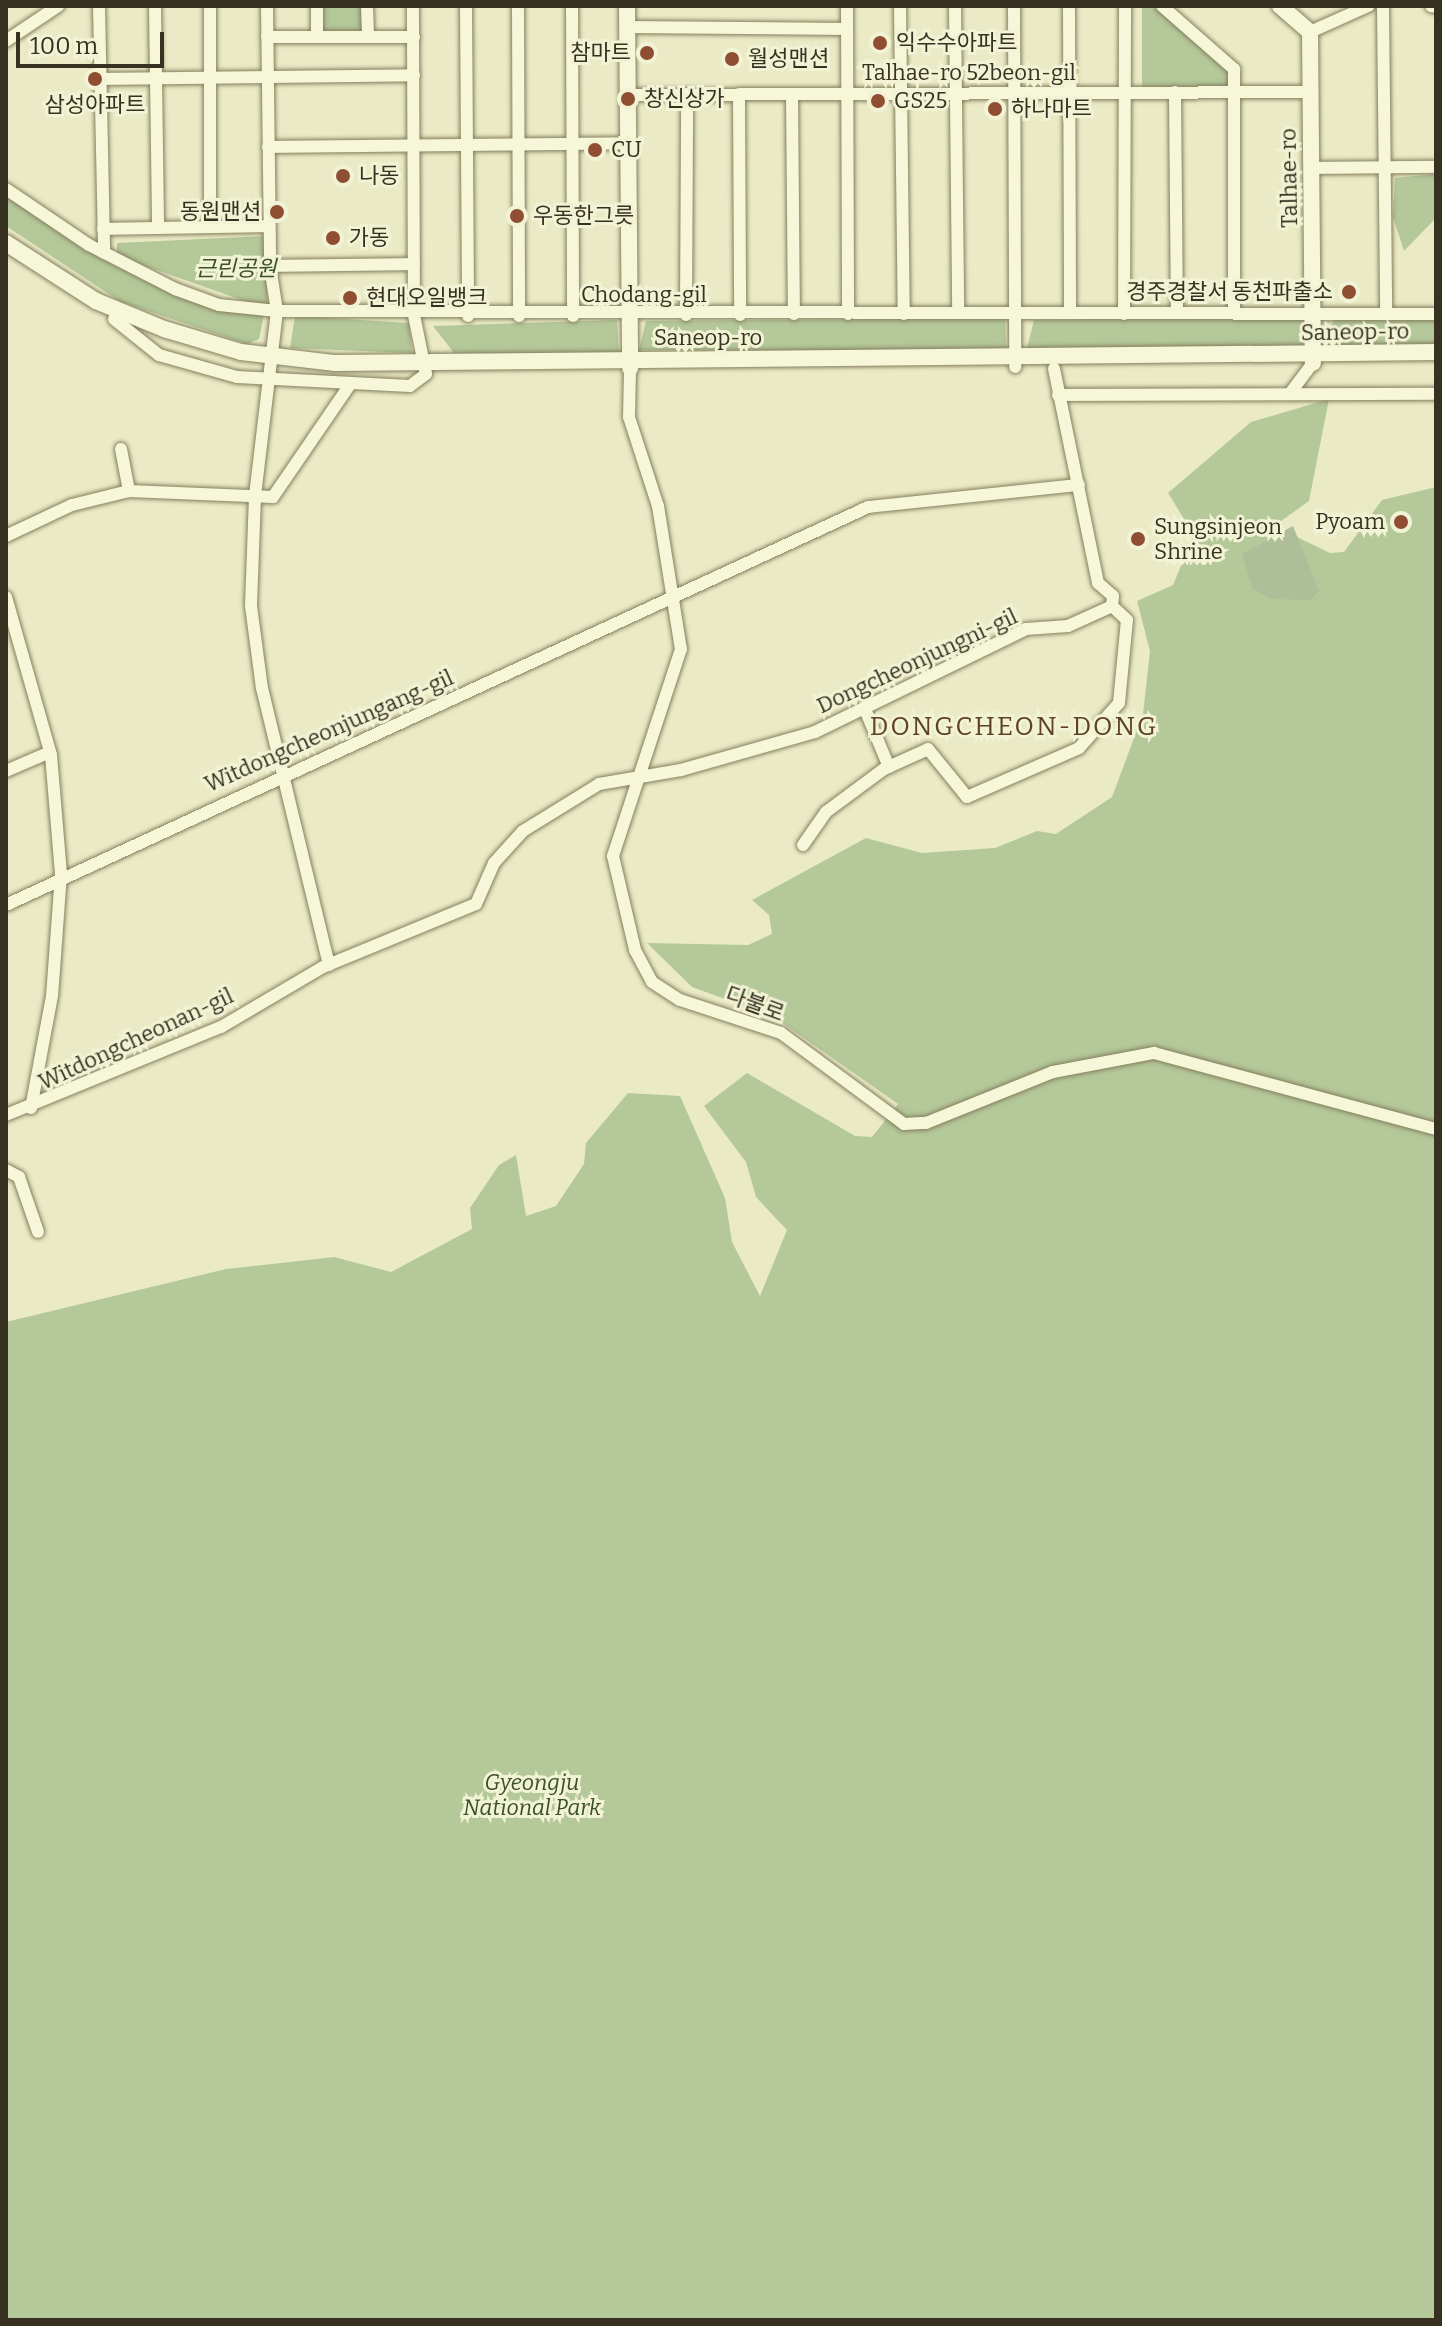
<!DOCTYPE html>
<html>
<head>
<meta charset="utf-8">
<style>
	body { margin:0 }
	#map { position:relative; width:1442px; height:2326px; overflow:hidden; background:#eaebc6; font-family:Bitter,"Noto Sans KR",serif }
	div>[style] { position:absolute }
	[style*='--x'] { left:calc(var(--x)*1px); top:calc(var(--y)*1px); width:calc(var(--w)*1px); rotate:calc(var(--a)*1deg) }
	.green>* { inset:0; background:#b4c89a }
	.cemetery>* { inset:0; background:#aebe99 }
	.roads { filter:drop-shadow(0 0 2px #857e5d) drop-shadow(0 0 2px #857e5d) }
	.street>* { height:12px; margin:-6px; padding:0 6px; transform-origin:6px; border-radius:6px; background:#f6f6d8 }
	.secondary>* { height:16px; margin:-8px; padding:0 8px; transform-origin:8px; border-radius:8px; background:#f6f6d8 }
	.dots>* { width:22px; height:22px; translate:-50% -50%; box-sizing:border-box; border:4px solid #f2f3d5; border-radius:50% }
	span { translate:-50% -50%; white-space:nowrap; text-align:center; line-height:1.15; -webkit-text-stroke:6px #f2f3d5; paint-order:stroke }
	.poi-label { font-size:22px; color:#363120 }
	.left { translate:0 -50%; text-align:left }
	.right { translate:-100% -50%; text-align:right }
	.street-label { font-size:22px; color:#363120 }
	.park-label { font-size:22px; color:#3a5128; font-style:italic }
	.quarter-label { font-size:26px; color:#5f4222; letter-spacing:2px }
	.frame { position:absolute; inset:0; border:8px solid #363120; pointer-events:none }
	.scale { position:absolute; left:16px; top:32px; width:148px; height:36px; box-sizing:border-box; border:4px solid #363120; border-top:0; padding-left:10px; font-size:24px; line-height:28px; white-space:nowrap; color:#363120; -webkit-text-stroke:6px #f2f3d5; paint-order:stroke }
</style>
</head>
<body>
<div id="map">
	<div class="green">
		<div style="clip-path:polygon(323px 6px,366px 6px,366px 32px,323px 31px)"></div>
		<div style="clip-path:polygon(1142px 6px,1154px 6px,1229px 72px,1231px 97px,1142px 95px)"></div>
		<div style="clip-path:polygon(1436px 174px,1436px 218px,1404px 251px,1393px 217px,1395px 178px)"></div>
		<div style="clip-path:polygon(6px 190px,98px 257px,145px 281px,264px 315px,259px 339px,247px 344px,121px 302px,6px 226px)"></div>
		<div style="clip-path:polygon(268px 236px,267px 309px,117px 256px,117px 243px)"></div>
		<div style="clip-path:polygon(295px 316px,409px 323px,412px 353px,290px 348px)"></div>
		<div style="clip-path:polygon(1300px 316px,1304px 346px,1027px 348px,1034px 320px)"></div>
		<div style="clip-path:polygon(1336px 317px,1436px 319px,1436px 348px,1327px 350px,1321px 343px)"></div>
		<div style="clip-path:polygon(1005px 318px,1006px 351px,639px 350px,646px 321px)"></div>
		<div style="clip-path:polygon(617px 320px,619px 354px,454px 353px,433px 326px)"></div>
		<div style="clip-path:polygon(1329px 399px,1309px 501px,1274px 526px,1330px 553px,1344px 552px,1382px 500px,1436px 487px,1436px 2320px,6px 2320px,6px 1322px,226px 1269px,334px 1257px,391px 1272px,472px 1229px,470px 1208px,499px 1165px,516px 1155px,526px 1216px,556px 1206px,584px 1164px,586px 1143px,628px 1093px,680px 1096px,725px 1198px,732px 1242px,760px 1296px,787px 1230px,756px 1197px,746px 1162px,704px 1106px,747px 1073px,855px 1136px,872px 1137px,898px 1104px,774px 1017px,692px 987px,647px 943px,748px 945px,772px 934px,769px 915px,752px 900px,866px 838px,922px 853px,995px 848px,1037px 831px,1056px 834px,1112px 797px,1143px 714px,1150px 651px,1137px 601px,1173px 585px,1194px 535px,1168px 493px,1251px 422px)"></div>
	</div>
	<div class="cemetery">
		<div style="clip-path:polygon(1293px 526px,1319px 591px,1311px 600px,1271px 599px,1252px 588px,1242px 554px)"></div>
	</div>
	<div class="roads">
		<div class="street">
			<div style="--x:99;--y:6;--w:247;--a:88.8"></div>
			<div style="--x:155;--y:6;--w:222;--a:89.2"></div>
			<div style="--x:267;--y:6;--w:260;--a:89.3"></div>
			<div style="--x:270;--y:266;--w:46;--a:81.2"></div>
			<div style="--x:277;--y:311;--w:186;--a:96.8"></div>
			<div style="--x:255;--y:496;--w:110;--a:92.1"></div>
			<div style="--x:251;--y:606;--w:83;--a:82.4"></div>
			<div style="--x:262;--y:688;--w:285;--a:76.4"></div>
			<div style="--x:367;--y:6;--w:31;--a:88"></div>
			<div style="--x:466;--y:6;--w:310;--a:89.6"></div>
			<div style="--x:518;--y:6;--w:310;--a:89.8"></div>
			<div style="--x:572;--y:6;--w:310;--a:89.8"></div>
			<div style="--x:847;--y:6;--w:308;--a:89.8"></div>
			<div style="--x:900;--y:6;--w:308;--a:89.3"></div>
			<div style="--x:955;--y:6;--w:307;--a:89.4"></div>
			<div style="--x:1014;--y:6;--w:361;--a:89.8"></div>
			<div style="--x:1069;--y:6;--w:307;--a:89.8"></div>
			<div style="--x:1162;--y:6;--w:96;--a:41.2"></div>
			<div style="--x:1234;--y:69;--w:244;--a:90"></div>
			<div style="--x:1383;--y:6;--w:308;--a:89.4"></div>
			<div style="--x:1431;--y:6;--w:5;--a:11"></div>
			<div style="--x:627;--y:27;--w:220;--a:0.5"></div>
			<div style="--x:1310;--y:32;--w:64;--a:-24.1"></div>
			<div style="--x:267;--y:37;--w:147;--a:0"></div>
			<div style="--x:317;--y:37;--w:31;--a:-90"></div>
			<div style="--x:6;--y:41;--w:63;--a:-33.9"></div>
			<div style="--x:103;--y:79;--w:311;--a:-0.7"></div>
			<div style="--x:1175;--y:92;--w:221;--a:89.5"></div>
			<div style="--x:739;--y:94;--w:221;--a:89.7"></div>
			<div style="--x:792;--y:94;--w:220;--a:89.5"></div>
			<div style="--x:628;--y:95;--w:682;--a:-0.25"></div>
			<div style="--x:268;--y:147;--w:360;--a:-0.6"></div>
			<div style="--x:1311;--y:168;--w:125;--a:-0.5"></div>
			<div style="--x:6;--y:189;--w:100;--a:34"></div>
			<div style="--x:89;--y:245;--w:97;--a:27.1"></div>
			<div style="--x:175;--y:289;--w:47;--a:20"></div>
			<div style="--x:219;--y:305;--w:58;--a:5.9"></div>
			<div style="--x:277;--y:311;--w:1159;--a:0.15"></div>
			<div style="--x:210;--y:227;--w:221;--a:-90"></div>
			<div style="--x:103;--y:229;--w:166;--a:-1"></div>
			<div style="--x:270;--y:266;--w:144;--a:-0.8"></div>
			<div style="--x:1124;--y:314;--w:308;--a:-89.8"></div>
			<div style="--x:686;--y:315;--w:221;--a:-89.7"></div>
			<div style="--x:114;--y:319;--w:58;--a:38.7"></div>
			<div style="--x:159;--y:355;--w:81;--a:15.8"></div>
			<div style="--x:237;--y:377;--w:173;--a:3"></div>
			<div style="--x:410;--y:386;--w:20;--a:-37"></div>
			<div style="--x:426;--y:374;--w:60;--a:-101.5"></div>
			<div style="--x:414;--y:315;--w:309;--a:-90.2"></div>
			<div style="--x:630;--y:370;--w:47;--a:91.2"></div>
			<div style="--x:629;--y:417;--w:94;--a:72"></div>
			<div style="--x:658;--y:506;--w:145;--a:80.9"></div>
			<div style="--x:681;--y:649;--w:218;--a:108.2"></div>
			<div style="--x:613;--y:856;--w:97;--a:76.8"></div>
			<div style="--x:635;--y:950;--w:36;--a:62"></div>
			<div style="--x:652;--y:982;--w:33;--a:33"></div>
			<div style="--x:680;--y:1000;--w:106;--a:18.1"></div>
			<div style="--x:781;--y:1033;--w:153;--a:36.5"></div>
			<div style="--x:904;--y:1124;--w:22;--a:-3"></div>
			<div style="--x:926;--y:1123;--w:137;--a:-21.9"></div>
			<div style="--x:1053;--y:1072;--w:103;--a:-10.7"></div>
			<div style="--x:1154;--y:1053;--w:292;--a:15.1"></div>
			<div style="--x:1291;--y:392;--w:36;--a:-53"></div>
			<div style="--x:1058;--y:395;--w:378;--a:-0.2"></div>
			<div style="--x:121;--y:449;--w:43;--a:79.2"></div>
			<div style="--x:6;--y:536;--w:73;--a:-25.2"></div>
			<div style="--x:72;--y:505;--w:59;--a:-13.8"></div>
			<div style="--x:129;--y:491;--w:144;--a:2.4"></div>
			<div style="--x:273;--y:497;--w:135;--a:-55.6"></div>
			<div style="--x:6;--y:597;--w:164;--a:74.1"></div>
			<div style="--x:51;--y:755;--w:119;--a:85.2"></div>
			<div style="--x:61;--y:874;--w:122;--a:94.2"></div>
			<div style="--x:52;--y:996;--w:114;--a:100.6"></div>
			<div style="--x:864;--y:707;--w:65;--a:67.4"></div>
			<div style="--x:6;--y:771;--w:48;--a:-23.4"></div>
			<div style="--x:803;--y:845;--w:40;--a:-55.1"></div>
			<div style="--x:826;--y:812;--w:72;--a:-36.6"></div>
			<div style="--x:884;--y:769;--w:48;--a:-24.4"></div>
			<div style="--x:928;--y:749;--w:62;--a:50.9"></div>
			<div style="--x:967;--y:797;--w:122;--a:-23.6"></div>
			<div style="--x:1079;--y:748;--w:60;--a:-48.4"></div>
			<div style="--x:1119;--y:703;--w:83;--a:-84.5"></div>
			<div style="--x:1127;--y:620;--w:21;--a:-137"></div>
			<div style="--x:6;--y:905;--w:949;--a:-24.78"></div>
			<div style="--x:868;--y:507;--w:212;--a:-6"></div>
			<div style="--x:6;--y:1115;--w:232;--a:-22.3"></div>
			<div style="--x:221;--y:1027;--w:118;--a:-30.5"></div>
			<div style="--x:323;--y:967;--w:165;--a:-22.4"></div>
			<div style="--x:476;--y:904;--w:45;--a:-66.3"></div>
			<div style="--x:494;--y:863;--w:43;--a:-47.8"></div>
			<div style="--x:523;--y:831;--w:89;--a:-31.7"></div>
			<div style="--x:599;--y:784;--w:83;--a:-9.7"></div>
			<div style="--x:681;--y:770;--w:139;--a:-15.8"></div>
			<div style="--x:815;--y:732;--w:235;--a:-26"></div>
			<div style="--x:1026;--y:629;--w:42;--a:-4.1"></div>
			<div style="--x:1068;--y:626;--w:48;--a:-24.4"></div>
			<div style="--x:1112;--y:606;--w:10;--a:-84"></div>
			<div style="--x:1113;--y:596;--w:20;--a:-139"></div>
			<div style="--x:1098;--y:583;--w:219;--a:-101.6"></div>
			<div style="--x:6;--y:1170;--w:15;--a:28"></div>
			<div style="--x:19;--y:1177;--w:58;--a:70.9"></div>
		</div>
		<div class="secondary">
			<div style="--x:627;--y:6;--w:362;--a:89.5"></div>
			<div style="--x:1280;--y:6;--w:40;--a:41"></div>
			<div style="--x:1310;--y:32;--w:331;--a:89.5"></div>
			<div style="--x:6;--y:243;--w:107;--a:32.8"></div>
			<div style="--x:96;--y:301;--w:74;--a:22.4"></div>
			<div style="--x:164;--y:329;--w:80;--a:16.6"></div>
			<div style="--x:241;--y:352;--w:95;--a:6.7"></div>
			<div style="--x:335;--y:363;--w:1101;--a:-0.57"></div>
		</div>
	</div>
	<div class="dots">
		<div style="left:880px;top:43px;background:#8f4e31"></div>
		<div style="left:647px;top:53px;background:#8f4e31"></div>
		<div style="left:732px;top:59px;background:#8f4e31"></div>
		<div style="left:95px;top:79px;background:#8f4e31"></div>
		<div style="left:628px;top:99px;background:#8f4e31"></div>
		<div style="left:878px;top:101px;background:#8f4e31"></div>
		<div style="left:995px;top:109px;background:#8f4e31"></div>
		<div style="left:595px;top:150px;background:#8f4e31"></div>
		<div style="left:343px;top:176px;background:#8f4e31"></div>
		<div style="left:277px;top:212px;background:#8f4e31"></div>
		<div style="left:517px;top:216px;background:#8f4e31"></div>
		<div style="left:333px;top:238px;background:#8f4e31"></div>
		<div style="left:1349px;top:292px;background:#8f4e31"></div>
		<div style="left:350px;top:298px;background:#8f4e31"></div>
		<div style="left:1401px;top:522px;background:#8f4e31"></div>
		<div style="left:1138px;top:539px;background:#8f4e31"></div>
	</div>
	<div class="poi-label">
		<span class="left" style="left:896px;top:43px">익수수아파트</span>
		<span class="right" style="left:631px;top:53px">참마트</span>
		<span class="left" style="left:748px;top:59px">월성맨션</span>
		<span class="left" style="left:644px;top:99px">창신상가</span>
		<span class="left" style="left:894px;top:101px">GS25</span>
		<span style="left:95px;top:105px">삼성아파트</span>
		<span class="left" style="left:1011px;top:109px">하나마트</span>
		<span class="left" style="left:611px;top:150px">CU</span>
		<span class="left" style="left:359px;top:176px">나동</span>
		<span class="right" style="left:261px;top:212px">동원맨션</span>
		<span class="left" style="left:533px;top:216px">우동한그릇</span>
		<span class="left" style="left:349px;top:238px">가동</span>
		<span class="right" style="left:1333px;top:292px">경주경찰서 동천파출소</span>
		<span class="left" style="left:366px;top:298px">현대오일뱅크</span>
		<span class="right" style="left:1385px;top:522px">Pyoam</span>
		<span class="left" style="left:1154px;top:539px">Sungsinjeon<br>Shrine</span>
	</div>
	<div class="street-label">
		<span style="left:969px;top:73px">Talhae-ro 52beon-gil</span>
		<span style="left:1289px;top:178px;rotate:-91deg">Talhae-ro</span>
		<span style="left:644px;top:295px">Chodang-gil</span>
		<span style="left:1355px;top:332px;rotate:-1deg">Saneop-ro</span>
		<span style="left:708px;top:338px">Saneop-ro</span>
		<span style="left:917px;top:661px;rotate:-25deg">Dongcheonjungni-gil</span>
		<span style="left:329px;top:731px;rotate:-24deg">Witdongcheonjungang-gil</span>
		<span style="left:755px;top:1004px;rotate:20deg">다불로</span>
		<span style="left:136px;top:1039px;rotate:-25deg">Witdongcheonan-gil</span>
	</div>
	<div class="park-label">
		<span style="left:236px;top:269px">근린공원</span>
		<span style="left:532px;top:1795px">Gyeongju<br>National Park</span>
	</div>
	<div class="quarter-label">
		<span style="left:1014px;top:727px">DONGCHEON-DONG</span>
	</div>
	<div class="frame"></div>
	<div class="scale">100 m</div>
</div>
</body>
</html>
